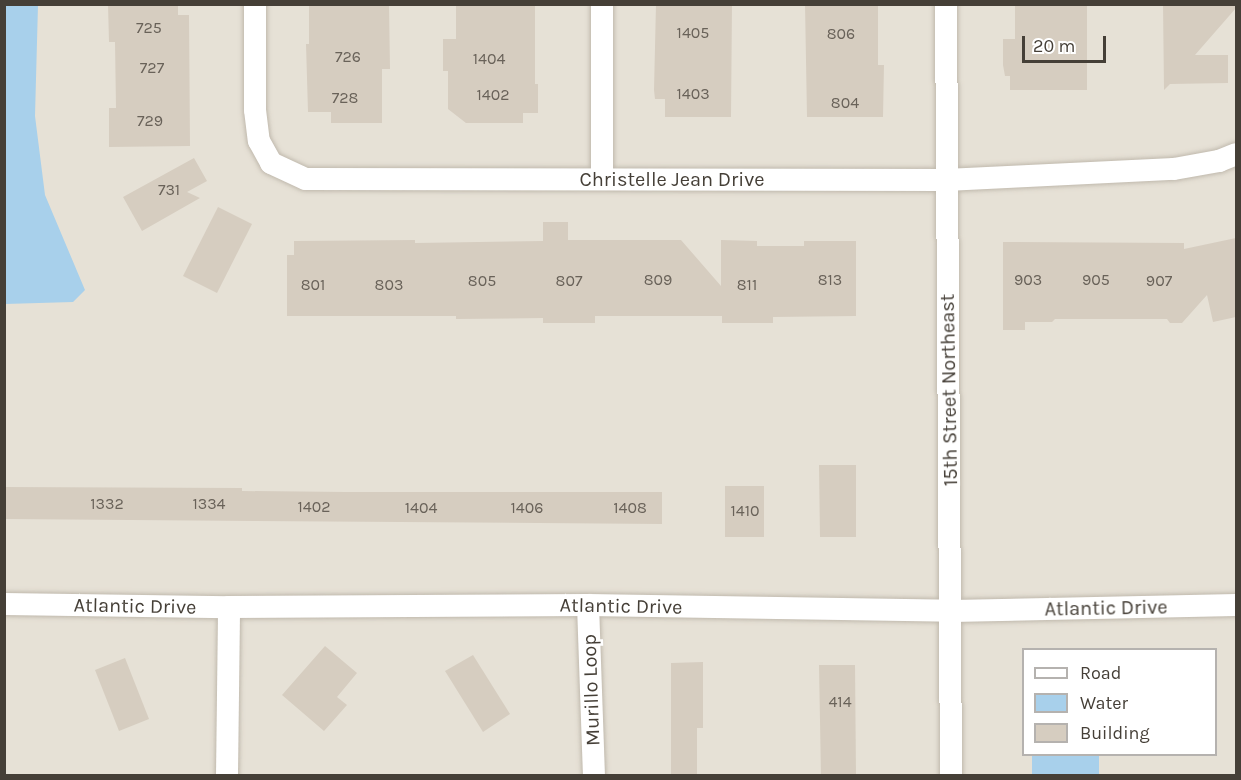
<!DOCTYPE html>
<html>
<head>
<meta charset="utf-8">
<style>
	body { margin:0 }
	#map { position:relative; width:1241px; height:780px; overflow:hidden; background:#f2efe7; font-family:Karla,sans-serif }
	div>[style] { position:absolute }
	[style*='--x'] { left:calc(var(--x)*1px); top:calc(var(--y)*1px); width:calc(var(--w)*1px); rotate:calc(var(--a)*1deg) }
	.residential>* { inset:0; background:#e6e1d6 }
	.water>* { inset:0; background:#a8d0eb }
	.building>* { inset:0; background:#d6cdc0 }
	.roads { filter:drop-shadow(0 0 2px #c0b9ad) drop-shadow(0 0 2px #c0b9ad) }
	.street>* { height:22px; margin:-11px; padding:0 11px; transform-origin:11px; border-radius:11px; background:#fff }
	span { translate:-50% -50%; white-space:nowrap; text-align:center; line-height:1.15; -webkit-text-stroke:5px #fff; paint-order:stroke }
	.number-label { font-size:16px; color:#696259 }
	.number-label span { -webkit-text-stroke-width:0 }
	.street-label { font-size:20px; color:#453f37 }
	.frame { position:absolute; inset:0; border:6px solid #453f37; pointer-events:none }
	.legend { position:absolute; left:1022px; top:648px; width:195px; height:108px; box-sizing:border-box; background:#fff; border:2px solid #b5b2af; margin:0; padding:8px 10px; list-style:none; font-size:18px; color:#453f37 }
	.legend li { display:flex; align-items:center; gap:12px; height:30px }
	.legend b { width:30px; border:2px solid #b5b2af }
	.scale { position:absolute; left:1022px; top:36px; width:84px; height:27px; box-sizing:border-box; border:3px solid #453f37; border-top:0; padding-left:8px; font-size:18px; line-height:21px; white-space:nowrap; color:#453f37; -webkit-text-stroke:4px #fff; paint-order:stroke }
</style>
</head>
<body>
<div id="map">
	<div class="residential">
		<div style="clip-path:polygon(evenodd,5px 5px,1236px 5px,1236px 775px,5px 776px,5px 5px,1024px 650px,1216px 650px,1216px 754px,1024px 754px,1024px 650px)"></div>
	</div>
	<div class="water">
		<div style="clip-path:polygon(4px 5px,38px 5px,35px 116px,45px 195px,85px 290px,73px 302px,5px 304px)"></div>
		<div style="clip-path:polygon(1032px 755px,1099px 755px,1099px 775px,1032px 775px)"></div>
	</div>
	<div class="building">
		<div style="clip-path:polygon(108px 4px,178px 4px,178px 15px,189px 15px,190px 146px,109px 147px,109px 108px,116px 108px,115px 42px,109px 42px)"></div>
		<div style="clip-path:polygon(309px 4px,389px 4px,390px 69px,382px 69px,382px 123px,331px 123px,331px 112px,308px 112px,306px 44px,309px 44px)"></div>
		<div style="clip-path:polygon(456px 4px,535px 4px,535px 84px,538px 84px,538px 113px,523px 113px,523px 123px,466px 123px,448px 109px,448px 71px,443px 71px,443px 39px,456px 39px)"></div>
		<div style="clip-path:polygon(656px 4px,732px 4px,731px 117px,665px 117px,665px 99px,655px 99px,654px 90px)"></div>
		<div style="clip-path:polygon(805px 4px,878px 4px,878px 65px,884px 65px,883px 117px,807px 117px)"></div>
		<div style="clip-path:polygon(1015px 4px,1087px 4px,1087px 90px,1010px 90px,1010px 76px,1005px 76px,1003px 65px,1003px 39px,1015px 39px)"></div>
		<div style="clip-path:polygon(1163px 4px,1236px 4px,1236px 8px,1195px 55px,1228px 55px,1228px 83px,1170px 84px,1164px 90px)"></div>
		<div style="clip-path:polygon(194px 158px,207px 181px,187px 192px,200px 198px,142px 231px,123px 197px)"></div>
		<div style="clip-path:polygon(218px 207px,252px 224px,217px 293px,183px 276px)"></div>
		<div style="clip-path:polygon(543px 222px,568px 222px,568px 240px,681px 240px,721px 286px,721px 240px,757px 241px,757px 246px,804px 246px,804px 241px,856px 241px,856px 316px,773px 317px,773px 323px,722px 323px,722px 316px,595px 316px,595px 323px,543px 323px,543px 318px,456px 319px,456px 316px,287px 316px,287px 255px,294px 255px,294px 241px,415px 240px,415px 243px,543px 241px)"></div>
		<div style="clip-path:polygon(1236px 238px,1236px 317px,1213px 322px,1207px 295px,1182px 323px,1170px 323px,1167px 319px,1055px 319px,1052px 322px,1025px 322px,1025px 330px,1003px 330px,1003px 242px,1184px 243px,1184px 249px)"></div>
		<div style="clip-path:polygon(819px 465px,856px 465px,856px 537px,820px 537px)"></div>
		<div style="clip-path:polygon(725px 486px,764px 486px,764px 537px,725px 537px)"></div>
		<div style="clip-path:polygon(4px 487px,242px 488px,242px 491px,346px 492px,662px 492px,662px 524px,4px 519px)"></div>
		<div style="clip-path:polygon(325px 646px,357px 673px,337px 697px,347px 705px,324px 731px,282px 695px)"></div>
		<div style="clip-path:polygon(473px 655px,510px 714px,483px 732px,445px 671px)"></div>
		<div style="clip-path:polygon(125px 658px,149px 719px,119px 731px,95px 670px)"></div>
		<div style="clip-path:polygon(703px 662px,703px 728px,697px 728px,697px 776px,671px 776px,671px 663px)"></div>
		<div style="clip-path:polygon(819px 665px,855px 665px,856px 776px,821px 776px)"></div>
	</div>
	<div class="roads">
		<div class="street">
			<div style="--x:255;--y:4;--w:106;--a:90"></div>
			<div style="--x:255;--y:110;--w:31;--a:83"></div>
			<div style="--x:259;--y:141;--w:25;--a:61"></div>
			<div style="--x:271;--y:163;--w:38;--a:25"></div>
			<div style="--x:306;--y:179;--w:640;--a:0.09"></div>
			<div style="--x:946;--y:180;--w:228;--a:-2.8"></div>
			<div style="--x:1174;--y:169;--w:46;--a:-10.1"></div>
			<div style="--x:1219;--y:161;--w:18;--a:-22"></div>
			<div style="--x:946;--y:4;--w:772;--a:89.63"></div>
			<div style="--x:602;--y:179;--w:175;--a:-90"></div>
			<div style="--x:4;--y:604;--w:225;--a:0.8"></div>
			<div style="--x:229;--y:607;--w:359;--a:-0.3"></div>
			<div style="--x:588;--y:605;--w:364;--a:0.9"></div>
			<div style="--x:952;--y:611;--w:284;--a:-1.2"></div>
			<div style="--x:588;--y:605;--w:171;--a:88"></div>
			<div style="--x:227;--y:776;--w:169;--a:-89.3"></div>
		</div>
	</div>
	<div class="number-label">
		<span style="left:149px;top:28px">725</span>
		<span style="left:693px;top:33px">1405</span>
		<span style="left:841px;top:34px">806</span>
		<span style="left:348px;top:57px">726</span>
		<span style="left:489px;top:59px">1404</span>
		<span style="left:152px;top:68px">727</span>
		<span style="left:693px;top:94px">1403</span>
		<span style="left:493px;top:95px">1402</span>
		<span style="left:345px;top:98px">728</span>
		<span style="left:845px;top:103px">804</span>
		<span style="left:150px;top:121px">729</span>
		<span style="left:169px;top:190px">731</span>
		<span style="left:658px;top:280px">809</span>
		<span style="left:830px;top:280px">813</span>
		<span style="left:1028px;top:280px">903</span>
		<span style="left:1096px;top:280px">905</span>
		<span style="left:482px;top:281px">805</span>
		<span style="left:569px;top:281px">807</span>
		<span style="left:1159px;top:281px">907</span>
		<span style="left:313px;top:285px">801</span>
		<span style="left:389px;top:285px">803</span>
		<span style="left:747px;top:285px">811</span>
		<span style="left:107px;top:504px">1332</span>
		<span style="left:209px;top:504px">1334</span>
		<span style="left:314px;top:507px">1402</span>
		<span style="left:421px;top:508px">1404</span>
		<span style="left:527px;top:508px">1406</span>
		<span style="left:630px;top:508px">1408</span>
		<span style="left:745px;top:511px">1410</span>
		<span style="left:840px;top:702px">414</span>
	</div>
	<div class="street-label">
		<span style="left:672px;top:179px">Christelle Jean Drive</span>
		<span style="left:949px;top:390px;rotate:-91deg">15th Street Northeast</span>
		<span style="left:135px;top:606px;rotate:1deg">Atlantic Drive</span>
		<span style="left:621px;top:606px;rotate:1deg">Atlantic Drive</span>
		<span style="left:1106px;top:608px;rotate:-1deg">Atlantic Drive</span>
		<span style="left:591px;top:690px;rotate:-92deg">Murillo Loop</span>
	</div>
	<div class="frame"></div>
	<ul class="legend">
	<li><b style="height:8px;background:#fff"></b>Road</li>
	<li><b style="height:16px;background:#a8d0eb"></b>Water</li>
	<li><b style="height:16px;background:#d6cdc0"></b>Building</li>
	</ul>
	<div class="scale">20 m</div>
</div>
</body>
</html>
